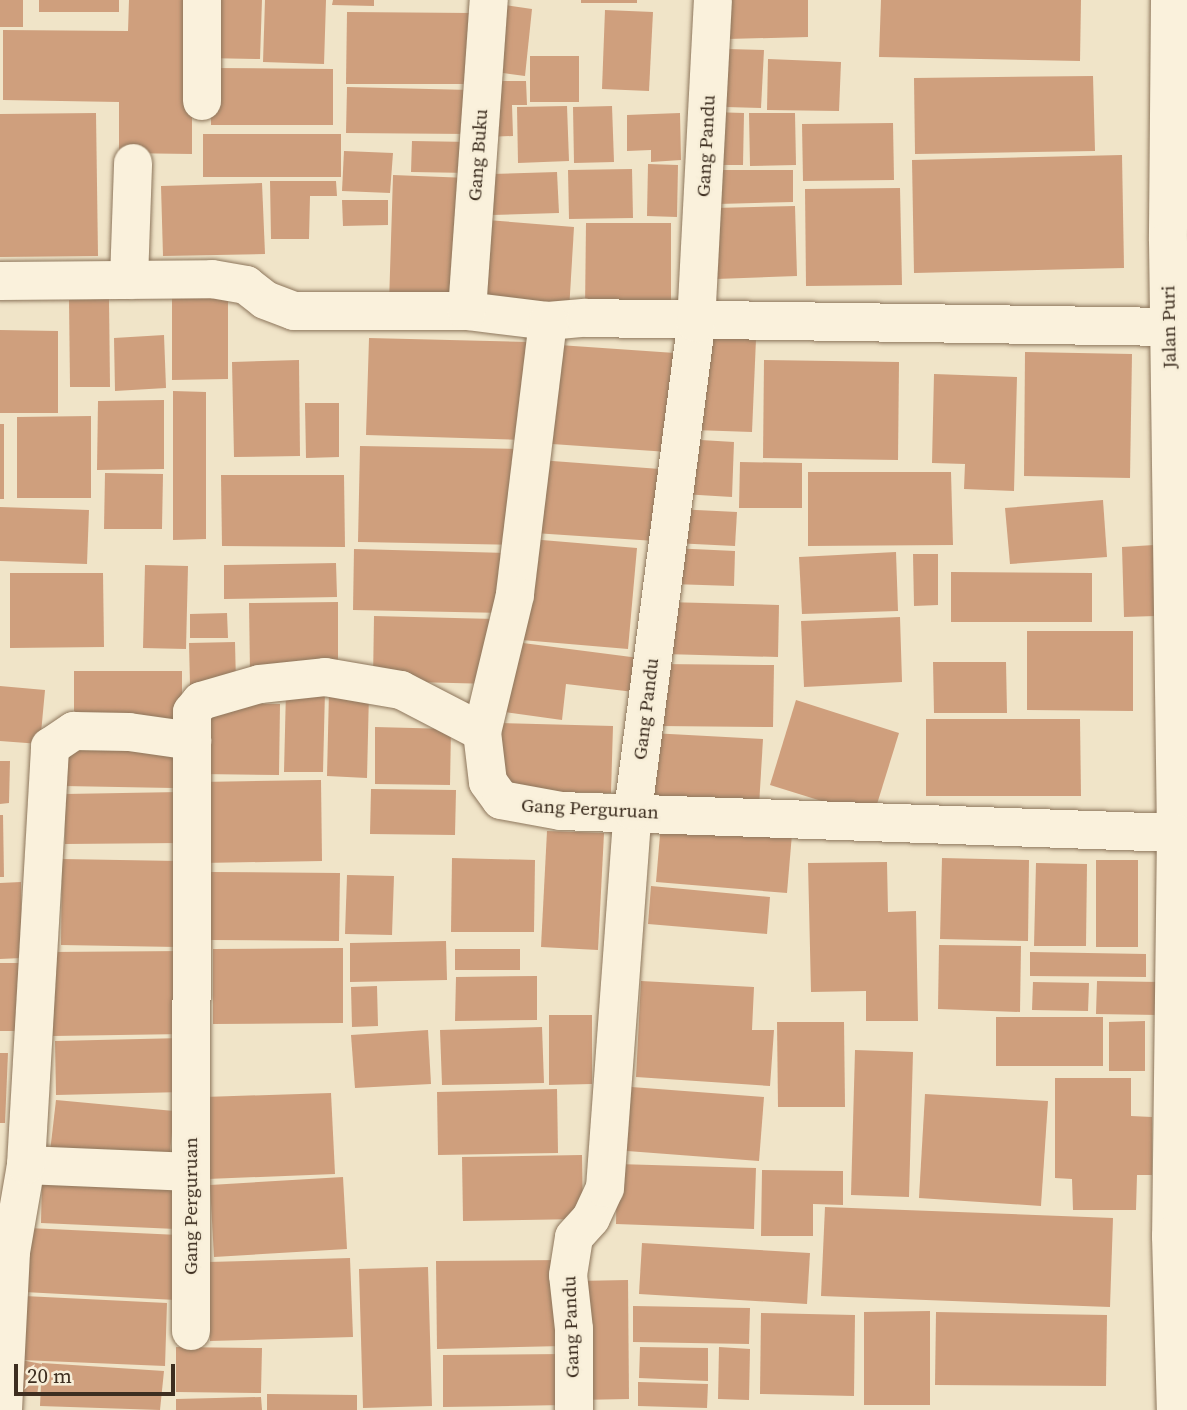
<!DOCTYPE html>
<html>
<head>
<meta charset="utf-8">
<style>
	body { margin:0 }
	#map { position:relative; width:1187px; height:1410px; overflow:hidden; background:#f0e4c8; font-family:"Source Serif 4",serif }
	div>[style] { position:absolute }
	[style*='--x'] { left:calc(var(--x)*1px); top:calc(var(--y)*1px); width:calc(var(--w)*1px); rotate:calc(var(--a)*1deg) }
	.building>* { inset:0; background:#cf9f7d }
	.roads { filter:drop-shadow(0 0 2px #8d765c) drop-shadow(0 0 2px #8d765c) }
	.street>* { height:38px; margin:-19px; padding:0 19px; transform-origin:19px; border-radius:19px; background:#faf1dc }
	span { translate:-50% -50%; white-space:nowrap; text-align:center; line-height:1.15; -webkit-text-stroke:5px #f7eed8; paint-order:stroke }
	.street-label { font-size:19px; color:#3d2e20 }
	.scale { position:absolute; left:14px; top:1364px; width:161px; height:32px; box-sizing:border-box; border:4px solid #3d2e20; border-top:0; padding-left:9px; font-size:21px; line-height:24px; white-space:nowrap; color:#3d2e20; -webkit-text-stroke:5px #f7eed8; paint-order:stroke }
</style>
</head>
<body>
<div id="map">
	<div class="building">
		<div style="clip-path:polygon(0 0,23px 0,23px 27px,0 27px)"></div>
		<div style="clip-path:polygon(39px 0,119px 0,119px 12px,39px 12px)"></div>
		<div style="clip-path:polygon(129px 0,192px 0,192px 154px,119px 153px,119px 102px,3px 100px,3px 30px,128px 31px)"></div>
		<div style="clip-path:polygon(206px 0,262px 0,260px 59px,204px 58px)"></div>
		<div style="clip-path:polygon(265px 0,326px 0,324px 64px,263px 62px)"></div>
		<div style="clip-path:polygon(333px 0,374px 0,374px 6px,332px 5px)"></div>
		<div style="clip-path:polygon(581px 0,637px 0,637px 3px,581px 3px)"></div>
		<div style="clip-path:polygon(726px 0,808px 0,808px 37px,727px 39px)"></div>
		<div style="clip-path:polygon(881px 0,1081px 0,1080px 61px,879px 57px)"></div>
		<div style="clip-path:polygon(497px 4px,532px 9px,525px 76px,489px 71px)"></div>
		<div style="clip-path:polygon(605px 10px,653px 12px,649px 91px,602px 89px)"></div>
		<div style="clip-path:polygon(347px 12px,471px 13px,470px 84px,346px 84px)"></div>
		<div style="clip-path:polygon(727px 49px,764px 50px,761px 108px,726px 107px)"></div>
		<div style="clip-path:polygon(530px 56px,579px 56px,579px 102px,530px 102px)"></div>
		<div style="clip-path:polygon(768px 59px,841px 62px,839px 111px,767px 110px)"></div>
		<div style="clip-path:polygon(211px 68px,333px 69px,333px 125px,211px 125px)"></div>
		<div style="clip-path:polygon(1093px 76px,1095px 151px,915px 154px,914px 78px)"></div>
		<div style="clip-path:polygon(484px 81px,526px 81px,527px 105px,512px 105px,513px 136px,485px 137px)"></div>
		<div style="clip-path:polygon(347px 87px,470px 90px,469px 134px,346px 133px)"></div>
		<div style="clip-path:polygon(567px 106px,569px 161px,518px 163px,517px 107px)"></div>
		<div style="clip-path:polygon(612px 106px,614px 162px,574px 163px,573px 107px)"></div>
		<div style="clip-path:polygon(710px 112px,744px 113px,743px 165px,710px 165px)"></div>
		<div style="clip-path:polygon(96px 113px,98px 256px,0 257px,0 114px)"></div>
		<div style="clip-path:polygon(680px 113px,681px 160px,651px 162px,651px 150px,627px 151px,627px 115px)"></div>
		<div style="clip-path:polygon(749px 113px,795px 113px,796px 165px,750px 166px)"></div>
		<div style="clip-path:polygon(893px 123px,894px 180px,803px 181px,802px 124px)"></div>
		<div style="clip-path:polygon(203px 134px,341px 134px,341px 177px,203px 177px)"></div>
		<div style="clip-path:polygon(412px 141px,470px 142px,470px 173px,411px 172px)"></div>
		<div style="clip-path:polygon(344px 151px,393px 153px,390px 193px,342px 191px)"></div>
		<div style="clip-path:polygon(1122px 155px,1124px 268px,914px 273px,912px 160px)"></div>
		<div style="clip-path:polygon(648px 164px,678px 165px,677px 217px,647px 216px)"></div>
		<div style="clip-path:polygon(632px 169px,633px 218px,569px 219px,568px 170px)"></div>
		<div style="clip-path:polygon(718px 170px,793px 170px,793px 202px,718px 204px)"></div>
		<div style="clip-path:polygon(557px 172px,559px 213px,492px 215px,491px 174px)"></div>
		<div style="clip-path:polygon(393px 175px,468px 178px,463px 307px,389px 303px)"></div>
		<div style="clip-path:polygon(270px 181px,336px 181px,337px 196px,310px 196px,309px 239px,271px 239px)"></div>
		<div style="clip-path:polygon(262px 183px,265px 254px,163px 256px,161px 186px)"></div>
		<div style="clip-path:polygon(900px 188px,902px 285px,806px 286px,805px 189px)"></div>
		<div style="clip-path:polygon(342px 200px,388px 200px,388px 225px,343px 226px)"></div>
		<div style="clip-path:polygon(795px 206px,797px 276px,716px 279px,714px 208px)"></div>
		<div style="clip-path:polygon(487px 220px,574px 227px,569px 311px,481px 304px)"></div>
		<div style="clip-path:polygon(586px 223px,671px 223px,671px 311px,585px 310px)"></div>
		<div style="clip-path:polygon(228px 294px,228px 379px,172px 380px,172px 295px)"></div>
		<div style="clip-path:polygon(109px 299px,110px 387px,70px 387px,69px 300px)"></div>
		<div style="clip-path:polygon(0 330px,58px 331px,58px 413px,0 413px)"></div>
		<div style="clip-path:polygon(164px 335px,166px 388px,115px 391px,114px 338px)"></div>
		<div style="clip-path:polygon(698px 336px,756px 339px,752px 432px,694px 430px)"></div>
		<div style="clip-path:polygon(369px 338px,529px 342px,527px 440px,366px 435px)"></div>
		<div style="clip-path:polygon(559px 345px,675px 353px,668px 452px,552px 444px)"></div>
		<div style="clip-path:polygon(1025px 352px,1132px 354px,1130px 478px,1024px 476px)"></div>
		<div style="clip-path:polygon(299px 360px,300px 456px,234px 457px,232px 362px)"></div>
		<div style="clip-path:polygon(764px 360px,899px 362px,898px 460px,763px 458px)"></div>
		<div style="clip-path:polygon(934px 374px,1017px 377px,1014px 491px,964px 489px,965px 464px,932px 463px)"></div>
		<div style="clip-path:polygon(173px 391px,206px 392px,206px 539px,173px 540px)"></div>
		<div style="clip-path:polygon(164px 400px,164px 469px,97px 470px,98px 401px)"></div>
		<div style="clip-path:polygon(305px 403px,339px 403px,339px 457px,306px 458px)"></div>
		<div style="clip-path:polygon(91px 416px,91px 498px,17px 498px,17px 417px)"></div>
		<div style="clip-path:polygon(0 424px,4px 424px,4px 499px,0 499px)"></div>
		<div style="clip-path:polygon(684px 439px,734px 442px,732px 497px,682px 494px)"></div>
		<div style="clip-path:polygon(360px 446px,519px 449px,518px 545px,358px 542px)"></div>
		<div style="clip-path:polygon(539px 460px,660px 469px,655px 541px,534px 533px)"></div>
		<div style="clip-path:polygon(740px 462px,802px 463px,802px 508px,739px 508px)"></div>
		<div style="clip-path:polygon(808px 472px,951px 472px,953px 545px,808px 546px)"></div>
		<div style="clip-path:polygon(105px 473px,163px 474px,162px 529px,104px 529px)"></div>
		<div style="clip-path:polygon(221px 475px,344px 475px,345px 547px,222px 546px)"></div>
		<div style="clip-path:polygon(1103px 500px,1107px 557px,1010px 564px,1005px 508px)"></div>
		<div style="clip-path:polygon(0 507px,89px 510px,87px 564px,0 561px)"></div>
		<div style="clip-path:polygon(676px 509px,737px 512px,735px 546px,674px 543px)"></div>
		<div style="clip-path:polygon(530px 539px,637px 548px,628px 649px,522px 640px)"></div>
		<div style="clip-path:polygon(1154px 545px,1156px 616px,1124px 617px,1122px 547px)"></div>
		<div style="clip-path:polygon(671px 548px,735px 551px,734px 586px,671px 584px)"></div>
		<div style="clip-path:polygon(354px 549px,508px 553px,506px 613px,353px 610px)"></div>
		<div style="clip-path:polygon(896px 552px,898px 611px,802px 614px,799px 557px)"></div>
		<div style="clip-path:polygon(913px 554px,938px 554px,938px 605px,914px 606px)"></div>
		<div style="clip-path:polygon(336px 563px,337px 597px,224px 599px,224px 565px)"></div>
		<div style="clip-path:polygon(145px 565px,188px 566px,186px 649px,143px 648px)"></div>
		<div style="clip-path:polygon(951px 572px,1092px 573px,1092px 622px,951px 622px)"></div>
		<div style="clip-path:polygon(10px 573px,103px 573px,104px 647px,10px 648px)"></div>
		<div style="clip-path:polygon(338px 602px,338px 672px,250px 673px,249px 603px)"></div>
		<div style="clip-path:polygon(665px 602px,779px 605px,778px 657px,664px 654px)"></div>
		<div style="clip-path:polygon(227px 613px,228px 638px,190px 638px,190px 614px)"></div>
		<div style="clip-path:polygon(374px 616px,495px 619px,493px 684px,373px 681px)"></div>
		<div style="clip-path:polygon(900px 617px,902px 682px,804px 687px,801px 621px)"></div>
		<div style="clip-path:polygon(1027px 631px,1133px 631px,1133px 711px,1027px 710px)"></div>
		<div style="clip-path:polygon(235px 642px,236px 684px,190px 685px,189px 643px)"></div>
		<div style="clip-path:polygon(515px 642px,639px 658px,634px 692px,566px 684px,562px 720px,505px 712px)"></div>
		<div style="clip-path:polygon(933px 662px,1006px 662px,1007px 713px,934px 713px)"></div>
		<div style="clip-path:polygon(658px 664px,774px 665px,773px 727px,658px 726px)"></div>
		<div style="clip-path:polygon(74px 671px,182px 671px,182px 724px,74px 724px)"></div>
		<div style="clip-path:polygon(0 686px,45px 690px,40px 744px,0 741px)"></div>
		<div style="clip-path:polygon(286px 690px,325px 691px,323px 772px,284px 772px)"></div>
		<div style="clip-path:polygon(329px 691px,369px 692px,367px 778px,327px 776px)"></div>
		<div style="clip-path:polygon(796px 700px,899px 733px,873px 817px,770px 785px)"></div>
		<div style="clip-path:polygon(202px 703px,280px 704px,279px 775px,201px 774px)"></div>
		<div style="clip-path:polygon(926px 719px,1080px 719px,1081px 796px,926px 796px)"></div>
		<div style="clip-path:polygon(499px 723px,613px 726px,611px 793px,497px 791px)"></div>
		<div style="clip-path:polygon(375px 727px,451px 729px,450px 785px,375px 784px)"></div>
		<div style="clip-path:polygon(651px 733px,763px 739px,759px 806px,648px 800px)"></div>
		<div style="clip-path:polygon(65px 739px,174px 741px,173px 788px,64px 786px)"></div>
		<div style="clip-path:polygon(0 761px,10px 761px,9px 803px,0 804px)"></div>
		<div style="clip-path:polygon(321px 780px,322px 861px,202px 863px,201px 782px)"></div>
		<div style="clip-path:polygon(371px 789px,456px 790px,455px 835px,370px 834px)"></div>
		<div style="clip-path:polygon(180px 792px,180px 843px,65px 844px,65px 794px)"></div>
		<div style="clip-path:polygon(0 815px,3px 815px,4px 877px,0 877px)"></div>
		<div style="clip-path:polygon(661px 823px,792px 834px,787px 893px,656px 882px)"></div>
		<div style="clip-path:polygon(547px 831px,604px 833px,598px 950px,541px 947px)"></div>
		<div style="clip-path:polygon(452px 858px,535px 860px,534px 932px,451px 932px)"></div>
		<div style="clip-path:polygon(942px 858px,1029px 860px,1028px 941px,940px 939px)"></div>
		<div style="clip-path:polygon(62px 859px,178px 861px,177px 947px,61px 945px)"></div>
		<div style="clip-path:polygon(1096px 860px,1138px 860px,1138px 947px,1096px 947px)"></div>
		<div style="clip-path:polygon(887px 862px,888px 912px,916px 911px,918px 1021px,866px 1021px,866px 991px,811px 992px,808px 863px)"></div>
		<div style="clip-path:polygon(1036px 863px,1087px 864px,1086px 946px,1034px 946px)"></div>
		<div style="clip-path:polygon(210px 872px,340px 873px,339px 941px,210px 940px)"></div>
		<div style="clip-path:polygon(347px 875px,394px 876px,392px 935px,345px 934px)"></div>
		<div style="clip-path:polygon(21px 882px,22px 958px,0 959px,0 883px)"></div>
		<div style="clip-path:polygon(651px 886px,770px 897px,767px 934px,648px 924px)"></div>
		<div style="clip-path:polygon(446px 941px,447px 980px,350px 982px,350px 943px)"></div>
		<div style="clip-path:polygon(939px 945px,1021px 946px,1020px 1012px,938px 1009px)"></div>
		<div style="clip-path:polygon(343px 948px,343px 1023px,213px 1024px,213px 949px)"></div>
		<div style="clip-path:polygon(455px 949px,520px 949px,520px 970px,455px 970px)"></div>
		<div style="clip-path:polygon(183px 951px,184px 1034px,53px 1036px,52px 952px)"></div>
		<div style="clip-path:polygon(1030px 952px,1146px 954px,1146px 977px,1030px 976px)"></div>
		<div style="clip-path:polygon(0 963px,24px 963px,25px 1031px,0 1031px)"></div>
		<div style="clip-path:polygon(537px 976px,537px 1020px,455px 1021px,456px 977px)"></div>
		<div style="clip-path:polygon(641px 981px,754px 987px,752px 1030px,774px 1030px,770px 1086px,636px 1077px)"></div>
		<div style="clip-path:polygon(1097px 981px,1159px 982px,1158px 1015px,1096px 1014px)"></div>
		<div style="clip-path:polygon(1033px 982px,1089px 983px,1088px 1011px,1032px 1010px)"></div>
		<div style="clip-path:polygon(377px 986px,378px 1026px,352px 1027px,351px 987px)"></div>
		<div style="clip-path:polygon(549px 1015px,592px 1015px,592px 1084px,549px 1085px)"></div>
		<div style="clip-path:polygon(996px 1017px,1103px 1017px,1103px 1066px,996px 1066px)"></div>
		<div style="clip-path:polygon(1145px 1021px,1145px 1071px,1109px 1071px,1109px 1022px)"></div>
		<div style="clip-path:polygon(777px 1022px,844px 1022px,845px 1107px,778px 1107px)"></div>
		<div style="clip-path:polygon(542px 1027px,544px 1083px,442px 1085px,440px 1030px)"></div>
		<div style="clip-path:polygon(428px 1030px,431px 1084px,355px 1088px,351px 1035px)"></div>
		<div style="clip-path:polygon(183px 1038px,184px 1092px,56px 1095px,55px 1041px)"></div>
		<div style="clip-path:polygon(855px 1050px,913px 1052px,909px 1197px,851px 1195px)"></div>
		<div style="clip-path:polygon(0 1053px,8px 1053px,5px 1123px,0 1123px)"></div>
		<div style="clip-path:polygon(1055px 1078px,1131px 1078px,1131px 1116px,1152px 1117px,1152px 1175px,1137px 1175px,1136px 1210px,1073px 1210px,1072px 1179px,1055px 1178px)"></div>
		<div style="clip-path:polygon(618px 1086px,764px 1097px,759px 1161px,614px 1150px)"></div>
		<div style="clip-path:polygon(557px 1089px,558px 1153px,438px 1155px,437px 1092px)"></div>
		<div style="clip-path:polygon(331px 1093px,335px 1174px,207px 1179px,204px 1097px)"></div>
		<div style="clip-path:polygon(925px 1094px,1048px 1101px,1041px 1206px,919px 1198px)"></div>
		<div style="clip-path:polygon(56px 1100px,174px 1111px,169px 1163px,50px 1152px)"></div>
		<div style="clip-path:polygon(582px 1155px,583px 1219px,463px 1221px,462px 1157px)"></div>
		<div style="clip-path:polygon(617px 1164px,756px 1168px,754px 1229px,616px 1224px)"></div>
		<div style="clip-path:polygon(762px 1170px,843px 1171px,843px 1205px,813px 1204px,813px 1236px,761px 1236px)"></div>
		<div style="clip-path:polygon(343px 1177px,347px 1249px,214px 1257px,210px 1185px)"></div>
		<div style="clip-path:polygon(42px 1180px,177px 1186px,176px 1229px,41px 1223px)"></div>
		<div style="clip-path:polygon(825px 1207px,1113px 1218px,1110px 1307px,821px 1296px)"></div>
		<div style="clip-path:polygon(28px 1228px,179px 1235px,176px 1300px,24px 1292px)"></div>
		<div style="clip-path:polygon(642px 1243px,810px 1253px,807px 1304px,639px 1294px)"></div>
		<div style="clip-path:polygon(350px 1258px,353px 1337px,210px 1341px,208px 1262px)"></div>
		<div style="clip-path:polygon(562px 1260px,563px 1346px,437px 1349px,436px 1261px)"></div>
		<div style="clip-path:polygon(428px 1267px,432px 1406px,363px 1408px,359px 1269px)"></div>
		<div style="clip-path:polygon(628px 1280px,629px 1399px,577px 1400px,576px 1281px)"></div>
		<div style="clip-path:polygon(24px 1296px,167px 1303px,165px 1366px,21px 1360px)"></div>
		<div style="clip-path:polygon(633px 1306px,750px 1308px,749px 1344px,633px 1342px)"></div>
		<div style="clip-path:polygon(930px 1311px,930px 1405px,864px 1405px,864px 1312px)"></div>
		<div style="clip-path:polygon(936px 1312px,1107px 1315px,1106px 1386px,935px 1385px)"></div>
		<div style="clip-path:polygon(761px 1313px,855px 1315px,854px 1396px,760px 1394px)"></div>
		<div style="clip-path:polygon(176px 1347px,262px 1348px,261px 1393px,176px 1392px)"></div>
		<div style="clip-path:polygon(640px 1347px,708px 1348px,708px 1381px,639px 1378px)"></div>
		<div style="clip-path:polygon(719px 1347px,750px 1349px,749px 1400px,718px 1399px)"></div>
		<div style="clip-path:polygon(564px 1354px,565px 1405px,443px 1407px,443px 1355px)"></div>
		<div style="clip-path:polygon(21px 1360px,42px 1364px,37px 1395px,17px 1393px)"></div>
		<div style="clip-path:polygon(42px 1363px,164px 1371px,160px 1410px,40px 1406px)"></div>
		<div style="clip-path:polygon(638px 1382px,708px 1384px,707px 1408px,638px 1406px)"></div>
		<div style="clip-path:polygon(267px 1394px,357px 1395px,357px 1410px,267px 1410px)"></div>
		<div style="clip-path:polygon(261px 1397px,262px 1410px,176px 1410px,176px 1399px)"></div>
	</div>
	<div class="roads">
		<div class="street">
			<div style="--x:202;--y:0;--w:101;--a:90"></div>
			<div style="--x:1170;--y:0;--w:241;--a:90.5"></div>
			<div style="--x:1168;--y:241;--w:592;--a:89.23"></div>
			<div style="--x:1176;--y:833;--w:403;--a:90.7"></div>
			<div style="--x:1171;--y:1236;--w:174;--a:88.4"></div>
			<div style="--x:129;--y:280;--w:117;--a:-88"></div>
			<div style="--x:0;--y:281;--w:212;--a:-0.5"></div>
			<div style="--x:212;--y:279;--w:35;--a:10"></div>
			<div style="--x:246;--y:285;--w:24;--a:38"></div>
			<div style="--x:265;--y:300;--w:31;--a:21"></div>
			<div style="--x:294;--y:311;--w:173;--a:0"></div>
			<div style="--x:467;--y:311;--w:82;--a:7"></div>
			<div style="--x:548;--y:321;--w:38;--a:-5"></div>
			<div style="--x:586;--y:318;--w:583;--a:0.88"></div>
			<div style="--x:467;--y:311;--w:312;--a:-86"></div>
			<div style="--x:548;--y:321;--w:276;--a:96.9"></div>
			<div style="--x:515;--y:595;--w:141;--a:103.5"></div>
			<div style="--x:482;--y:732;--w:50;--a:83.2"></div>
			<div style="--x:488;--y:782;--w:22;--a:54"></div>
			<div style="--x:501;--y:800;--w:61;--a:10.4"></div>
			<div style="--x:561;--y:811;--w:615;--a:2.05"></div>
			<div style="--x:26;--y:1165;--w:165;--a:2.4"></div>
			<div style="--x:191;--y:1331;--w:619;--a:-89.91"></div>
			<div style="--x:192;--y:712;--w:14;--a:-51"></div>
			<div style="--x:201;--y:701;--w:61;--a:-16.1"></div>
			<div style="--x:260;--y:684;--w:65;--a:-6.1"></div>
			<div style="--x:325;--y:677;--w:77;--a:9.7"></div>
			<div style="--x:401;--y:690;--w:91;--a:27.4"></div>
			<div style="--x:3;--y:1410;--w:158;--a:-87.1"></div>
			<div style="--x:11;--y:1252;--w:88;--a:-80.2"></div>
			<div style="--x:26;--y:1165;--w:419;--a:-86.7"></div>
			<div style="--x:50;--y:747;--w:29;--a:-34"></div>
			<div style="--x:74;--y:731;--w:55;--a:1"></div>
			<div style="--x:129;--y:732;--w:64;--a:8.1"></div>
			<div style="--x:574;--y:1410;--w:81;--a:-90"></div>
			<div style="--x:574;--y:1329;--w:54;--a:-96.3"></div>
			<div style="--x:568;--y:1275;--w:38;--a:-81"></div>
			<div style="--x:574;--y:1237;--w:25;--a:-48"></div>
			<div style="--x:591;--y:1218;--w:33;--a:-65"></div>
			<div style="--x:605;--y:1188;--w:378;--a:-85.8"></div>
			<div style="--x:633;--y:811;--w:492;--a:-82.6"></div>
			<div style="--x:696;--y:323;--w:323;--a:-87"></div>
		</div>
	</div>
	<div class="street-label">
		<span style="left:706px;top:146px;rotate:-87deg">Gang Pandu</span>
		<span style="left:478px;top:155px;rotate:-86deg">Gang Buku</span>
		<span style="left:1169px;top:327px;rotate:-91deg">Jalan Puri</span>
		<span style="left:646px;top:709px;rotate:-83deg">Gang Pandu</span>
		<span style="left:590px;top:809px;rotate:3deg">Gang Perguruan</span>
		<span style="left:191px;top:1206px;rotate:-90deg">Gang Perguruan</span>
		<span style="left:571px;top:1327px;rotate:-92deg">Gang Pandu</span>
	</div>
	<div class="scale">20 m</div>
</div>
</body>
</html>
